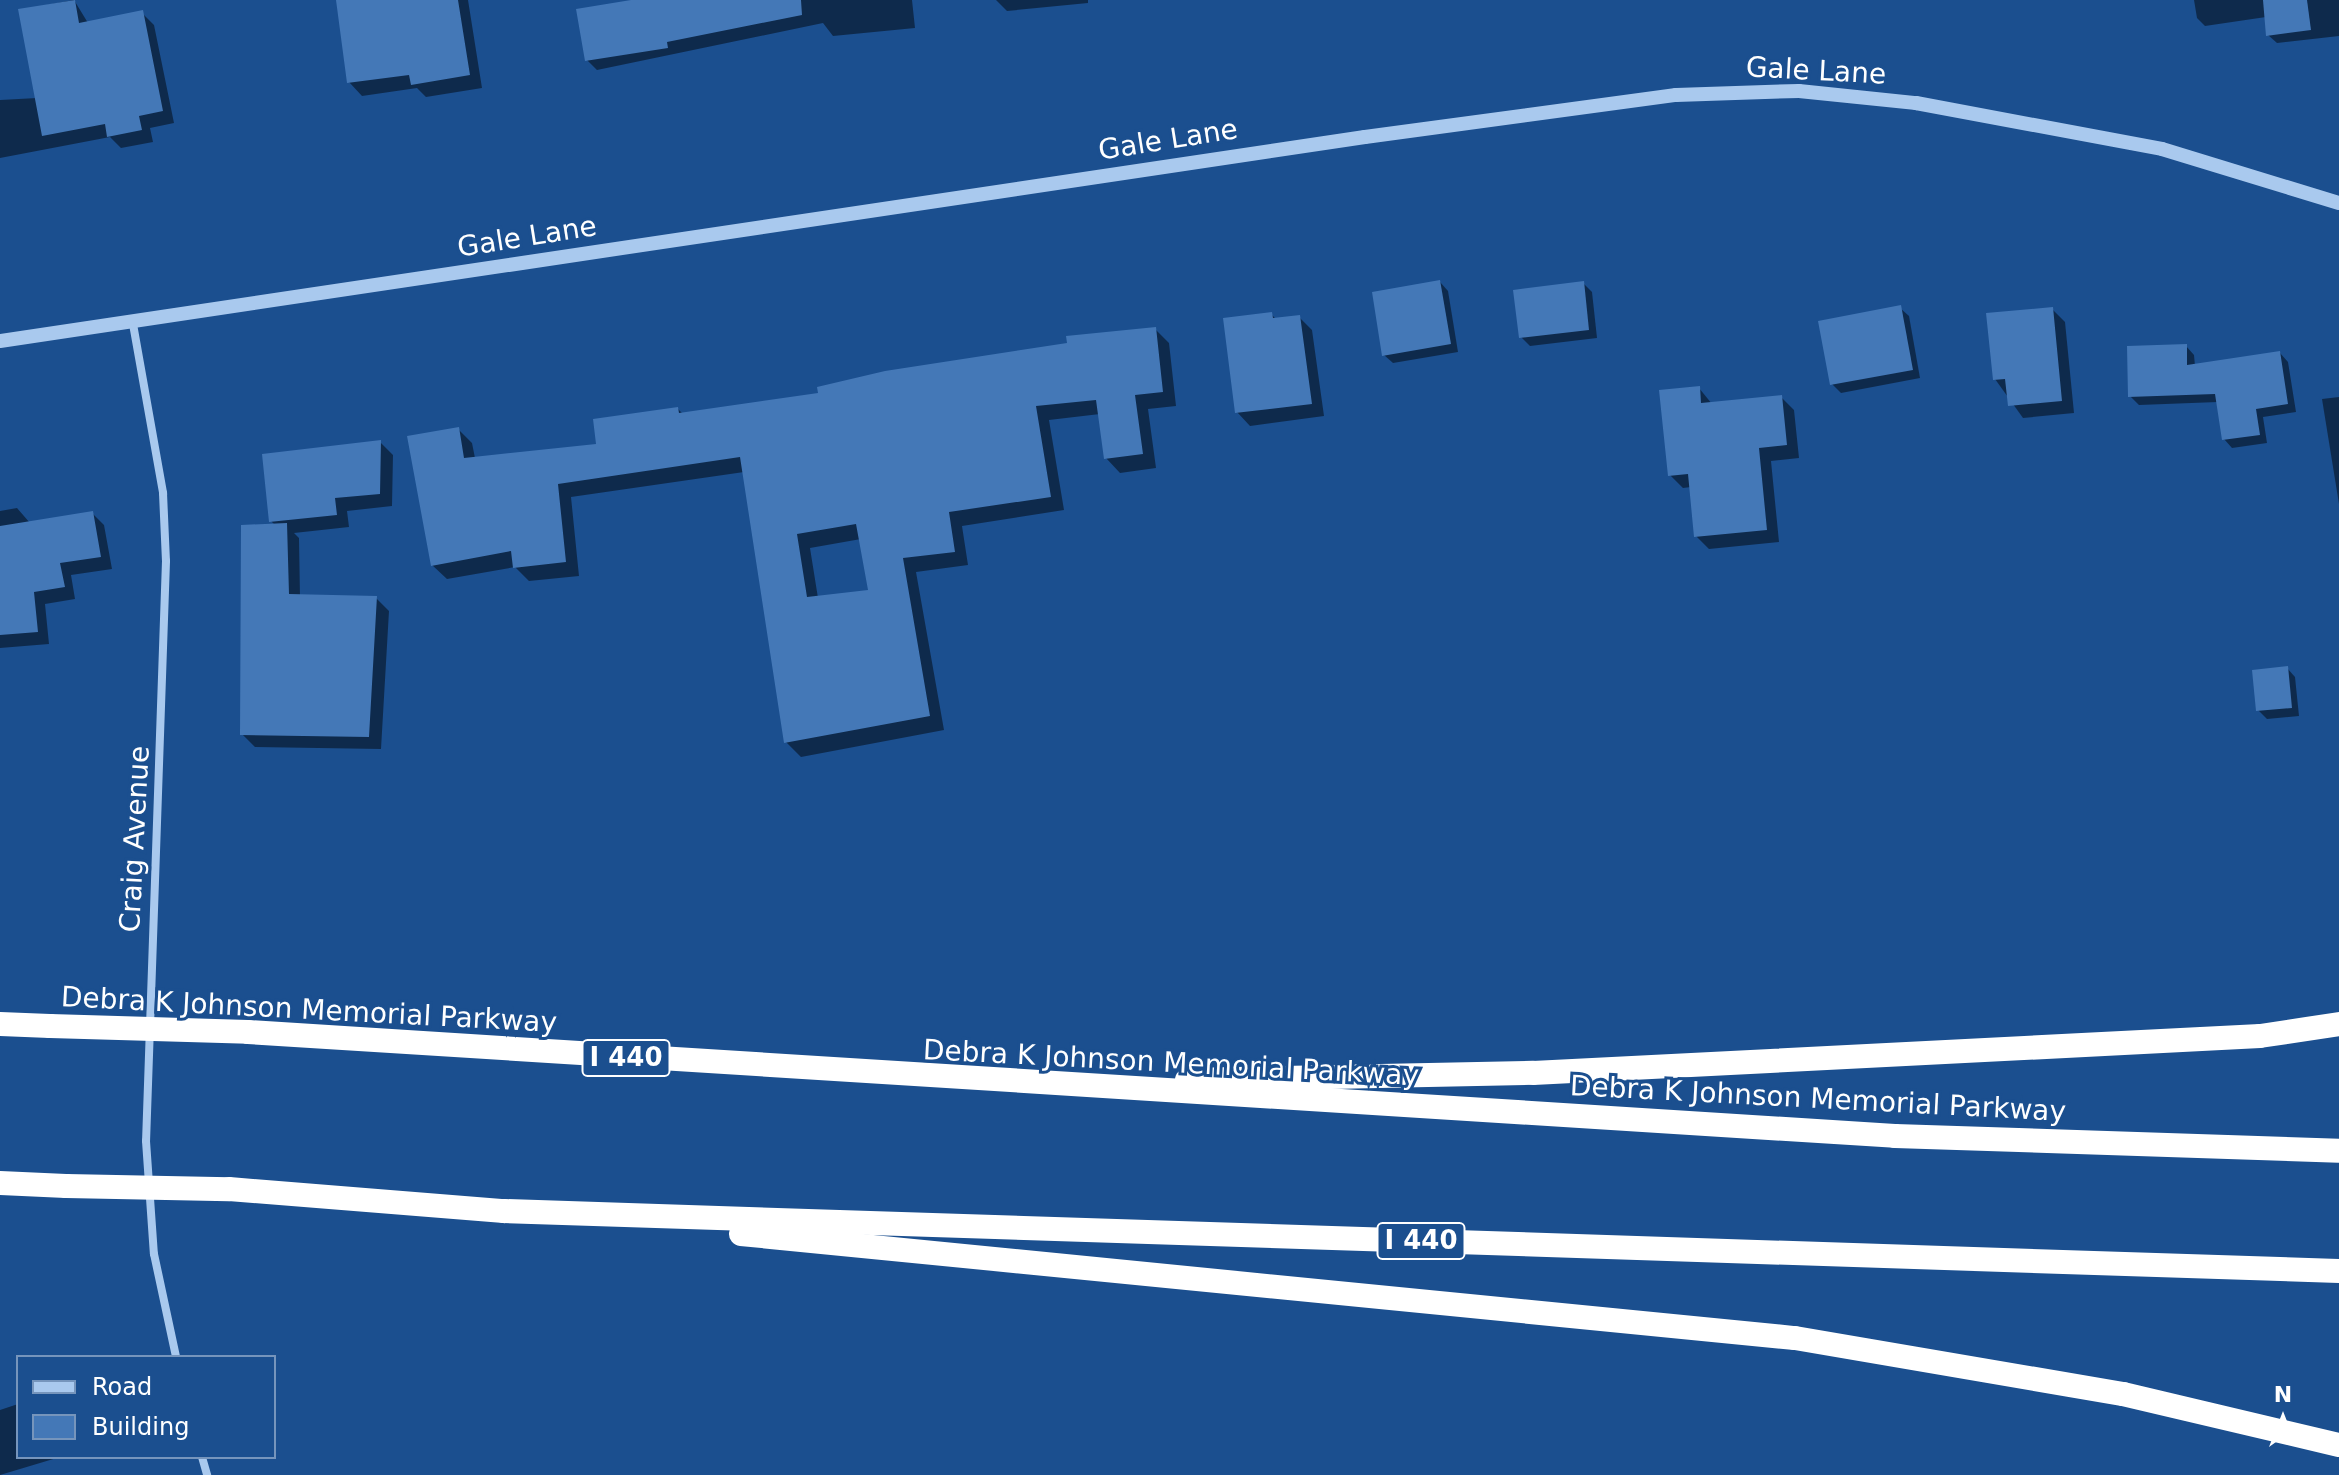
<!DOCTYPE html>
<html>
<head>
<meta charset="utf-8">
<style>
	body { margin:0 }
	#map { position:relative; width:2339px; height:1475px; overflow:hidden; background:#1b4f8f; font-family:"DejaVu Sans",sans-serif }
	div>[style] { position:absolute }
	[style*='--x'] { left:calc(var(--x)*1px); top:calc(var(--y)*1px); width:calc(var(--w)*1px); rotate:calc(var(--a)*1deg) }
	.shadow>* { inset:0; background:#0007 }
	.building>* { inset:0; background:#4478b7 }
	.minor>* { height:8px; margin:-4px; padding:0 4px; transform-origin:4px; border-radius:4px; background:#a9c9ee }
	.tertiary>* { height:14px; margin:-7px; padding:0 7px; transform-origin:7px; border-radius:7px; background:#a9c9ee }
	.motorway>* { height:24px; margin:-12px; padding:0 12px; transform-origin:12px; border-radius:12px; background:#fff }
	.motorway-bridge>* { height:24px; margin:-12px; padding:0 12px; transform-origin:12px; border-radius:12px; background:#fff }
	span { translate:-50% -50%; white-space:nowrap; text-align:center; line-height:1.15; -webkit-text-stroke:6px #1b4f8f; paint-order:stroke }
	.shield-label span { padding:2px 6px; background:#1b4f8f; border:2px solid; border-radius:6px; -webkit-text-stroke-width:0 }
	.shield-label { font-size:26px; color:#fff; font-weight:700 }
	.street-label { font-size:28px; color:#fff }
	.legend { position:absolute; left:16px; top:1355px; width:260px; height:104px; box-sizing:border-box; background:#1b4f8f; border:2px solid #7695bc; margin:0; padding:10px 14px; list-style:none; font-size:24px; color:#fff }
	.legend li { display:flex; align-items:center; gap:16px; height:40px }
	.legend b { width:40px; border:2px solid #7695bc }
	.north { position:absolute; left:2243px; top:1379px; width:80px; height:80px; -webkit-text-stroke:6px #1b4f8f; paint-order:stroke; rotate:0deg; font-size:22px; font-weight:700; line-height:32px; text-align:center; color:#fff }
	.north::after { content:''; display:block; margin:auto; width:28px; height:36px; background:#fff; clip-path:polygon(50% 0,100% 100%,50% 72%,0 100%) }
</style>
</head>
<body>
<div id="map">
	<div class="shadow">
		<div style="clip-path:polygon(74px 0,88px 23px,142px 13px,154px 25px,174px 123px,150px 128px,153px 142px,121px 148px,110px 137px,0 158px,0 100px,37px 98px,20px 10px)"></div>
		<div style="clip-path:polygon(338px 0,468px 0,482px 88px,426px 97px,417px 88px,362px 96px,349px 82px)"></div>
		<div style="clip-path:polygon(643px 0,912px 0,915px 28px,833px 36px,823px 23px,597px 70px,587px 60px)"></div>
		<div style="clip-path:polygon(996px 0,1088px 0,1088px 3px,1007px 11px)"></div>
		<div style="clip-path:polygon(2194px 0,2339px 0,2339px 36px,2277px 43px,2268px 35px,2266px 17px,2205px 26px,2197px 18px)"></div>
		<div style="clip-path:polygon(1440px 282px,1448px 291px,1458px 352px,1393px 363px,1384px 355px)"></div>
		<div style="clip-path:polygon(1583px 283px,1592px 292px,1597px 338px,1530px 346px,1521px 337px)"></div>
		<div style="clip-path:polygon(1900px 308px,1909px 316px,1920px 378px,1841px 393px,1832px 384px)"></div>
		<div style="clip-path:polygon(2052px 309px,2065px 322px,2074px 413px,2023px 418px,1995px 379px)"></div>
		<div style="clip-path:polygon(1271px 314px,1277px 320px,1299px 317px,1312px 330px,1324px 416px,1250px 426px,1237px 412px)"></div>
		<div style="clip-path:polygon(evenodd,1155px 329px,1169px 343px,1176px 406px,1148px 409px,1156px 468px,1120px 473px,1106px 458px,1100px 414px,1049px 420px,1064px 510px,962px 526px,968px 565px,916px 572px,944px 730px,801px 757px,786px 742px,744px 472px,571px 497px,579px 576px,529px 581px,515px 567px,447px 579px,432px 565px,458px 429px,472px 443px,475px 458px,598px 446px,678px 409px,684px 415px,820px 394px,1155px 329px,861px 539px,870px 591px,818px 598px,810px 548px,861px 539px)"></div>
		<div style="clip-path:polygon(2186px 346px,2194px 355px,2195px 366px,2280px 353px,2288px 362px,2296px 412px,2263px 417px,2267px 443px,2232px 448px,2224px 439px,2218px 402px,2139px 405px,2130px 396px)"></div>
		<div style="clip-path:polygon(1699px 388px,1712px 404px,1781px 397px,1794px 410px,1799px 458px,1771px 461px,1779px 542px,1709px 549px,1696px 536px,1691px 487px,1683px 488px,1670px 475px)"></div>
		<div style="clip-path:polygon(2339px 397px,2339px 504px,2322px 399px)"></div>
		<div style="clip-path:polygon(380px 442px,393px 455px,392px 506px,347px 511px,349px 527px,294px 533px,299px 538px,300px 597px,376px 598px,389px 611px,381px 749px,255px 747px,242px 734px,276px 526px,271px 521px)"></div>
		<div style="clip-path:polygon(17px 508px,30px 523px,92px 513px,104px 525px,112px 569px,71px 575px,75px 599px,45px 604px,49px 644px,0 648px,0 511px)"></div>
		<div style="clip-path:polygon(2287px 668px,2295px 677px,2299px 716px,2267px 719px,2258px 710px)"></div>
		<div style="clip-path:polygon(18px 1404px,18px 1457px,60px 1457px,0 1475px,0 1410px)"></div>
	</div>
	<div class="building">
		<div style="clip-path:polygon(75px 0,79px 23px,143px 10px,163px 111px,139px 116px,142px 130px,107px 137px,105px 124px,42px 136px,18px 9px)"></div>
		<div style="clip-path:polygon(336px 0,458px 0,470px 75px,411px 85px,409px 75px,347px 83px)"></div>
		<div style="clip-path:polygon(631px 0,801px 0,802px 15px,667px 42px,668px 48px,585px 61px,576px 9px)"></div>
		<div style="clip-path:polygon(2263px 0,2307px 0,2311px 30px,2266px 36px)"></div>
		<div style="clip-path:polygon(1440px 280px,1451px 344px,1382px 356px,1372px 292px)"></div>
		<div style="clip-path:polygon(1584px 281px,1589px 330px,1519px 338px,1513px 290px)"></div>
		<div style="clip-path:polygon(1901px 305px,1913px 370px,1830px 385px,1818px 321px)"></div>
		<div style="clip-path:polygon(2053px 307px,2062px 401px,2008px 406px,2005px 379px,1993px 380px,1986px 313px)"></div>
		<div style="clip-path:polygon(1272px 312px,1273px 318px,1300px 315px,1312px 404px,1235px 413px,1223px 318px)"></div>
		<div style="clip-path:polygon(evenodd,1156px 327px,1163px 392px,1135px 395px,1143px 454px,1104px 459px,1096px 400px,1036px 406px,1051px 497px,949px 512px,955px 552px,903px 558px,930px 716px,784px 743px,740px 457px,558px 484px,566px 562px,513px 568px,511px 551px,431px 566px,407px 436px,459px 427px,464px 458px,596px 444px,593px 419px,678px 407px,679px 413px,818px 393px,817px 387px,885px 371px,1067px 343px,1066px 336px,1156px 327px,856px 524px,868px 590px,807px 597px,797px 534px,856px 524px)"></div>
		<div style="clip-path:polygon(2187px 344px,2187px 365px,2280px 351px,2288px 404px,2256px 409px,2260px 435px,2222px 440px,2215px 394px,2128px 397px,2127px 346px)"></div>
		<div style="clip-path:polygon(1700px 386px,1701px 403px,1782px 395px,1787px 445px,1759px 448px,1767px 530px,1694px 537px,1688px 474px,1668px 476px,1659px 390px)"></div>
		<div style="clip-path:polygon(381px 440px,380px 494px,335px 498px,337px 515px,269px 522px,262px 454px)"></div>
		<div style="clip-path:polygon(93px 511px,101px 557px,60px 563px,65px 587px,34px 592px,38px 632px,0 635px,0 526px)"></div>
		<div style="clip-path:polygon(287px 523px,289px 594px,377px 596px,369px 737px,240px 735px,241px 525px)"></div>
		<div style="clip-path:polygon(2288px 666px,2292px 708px,2256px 711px,2252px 670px)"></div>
	</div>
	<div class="minor">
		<div style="--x:133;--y:324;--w:172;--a:79.9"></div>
		<div style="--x:163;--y:493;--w:68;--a:87.5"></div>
		<div style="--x:166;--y:561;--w:580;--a:91.97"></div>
		<div style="--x:146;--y:1141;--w:113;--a:86"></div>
		<div style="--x:154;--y:1254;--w:105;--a:77.9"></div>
		<div style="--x:202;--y:1457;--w:19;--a:74"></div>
	</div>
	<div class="tertiary">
		<div style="--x:0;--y:341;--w:1380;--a:-8.5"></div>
		<div style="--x:1365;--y:137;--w:314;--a:-7.7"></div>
		<div style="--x:1676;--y:95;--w:123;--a:-1.9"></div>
		<div style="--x:1799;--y:91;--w:118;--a:5.9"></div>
		<div style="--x:1916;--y:103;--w:250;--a:10.6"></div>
		<div style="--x:2162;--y:149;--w:185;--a:17"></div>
	</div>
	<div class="motorway">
		<div style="--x:0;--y:1024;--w:50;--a:2.3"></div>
		<div style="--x:248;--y:1032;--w:1650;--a:3.61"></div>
		<div style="--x:1895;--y:1136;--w:444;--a:1.9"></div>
		<div style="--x:1187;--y:1080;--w:346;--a:-1.2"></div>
		<div style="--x:1533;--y:1073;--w:728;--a:-2.91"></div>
		<div style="--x:2260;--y:1036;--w:80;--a:-8.6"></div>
		<div style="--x:0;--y:1183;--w:66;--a:2.6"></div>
		<div style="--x:229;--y:1189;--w:276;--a:4.6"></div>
		<div style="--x:504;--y:1211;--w:1836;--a:1.87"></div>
		<div style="--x:741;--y:1234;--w:1059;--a:5.64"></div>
		<div style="--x:1795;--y:1338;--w:333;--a:9.7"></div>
		<div style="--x:2123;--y:1394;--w:222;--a:13.3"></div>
	</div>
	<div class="motorway-bridge">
		<div style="--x:50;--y:1026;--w:198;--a:1.7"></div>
		<div style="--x:66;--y:1186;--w:163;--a:1.1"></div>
	</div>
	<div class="shield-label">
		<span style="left:626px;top:1058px">I 440</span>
		<span style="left:1421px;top:1241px">I 440</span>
	</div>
	<div class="street-label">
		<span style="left:1816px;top:71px;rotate:3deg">Gale Lane</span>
		<span style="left:1168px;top:140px;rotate:-9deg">Gale Lane</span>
		<span style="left:527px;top:237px;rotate:-9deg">Gale Lane</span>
		<span style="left:135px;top:839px;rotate:-87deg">Craig Avenue</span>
		<span style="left:309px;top:1010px;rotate:3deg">Debra K Johnson Memorial Parkway</span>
		<span style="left:1171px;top:1063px;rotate:3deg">Debra K Johnson Memorial Parkway</span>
		<span style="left:1818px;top:1099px;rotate:3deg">Debra K Johnson Memorial Parkway</span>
	</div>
	<ul class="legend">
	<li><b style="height:10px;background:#a9c9ee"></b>Road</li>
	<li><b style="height:22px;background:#4478b7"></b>Building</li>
	</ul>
	<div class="north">N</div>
</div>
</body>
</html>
